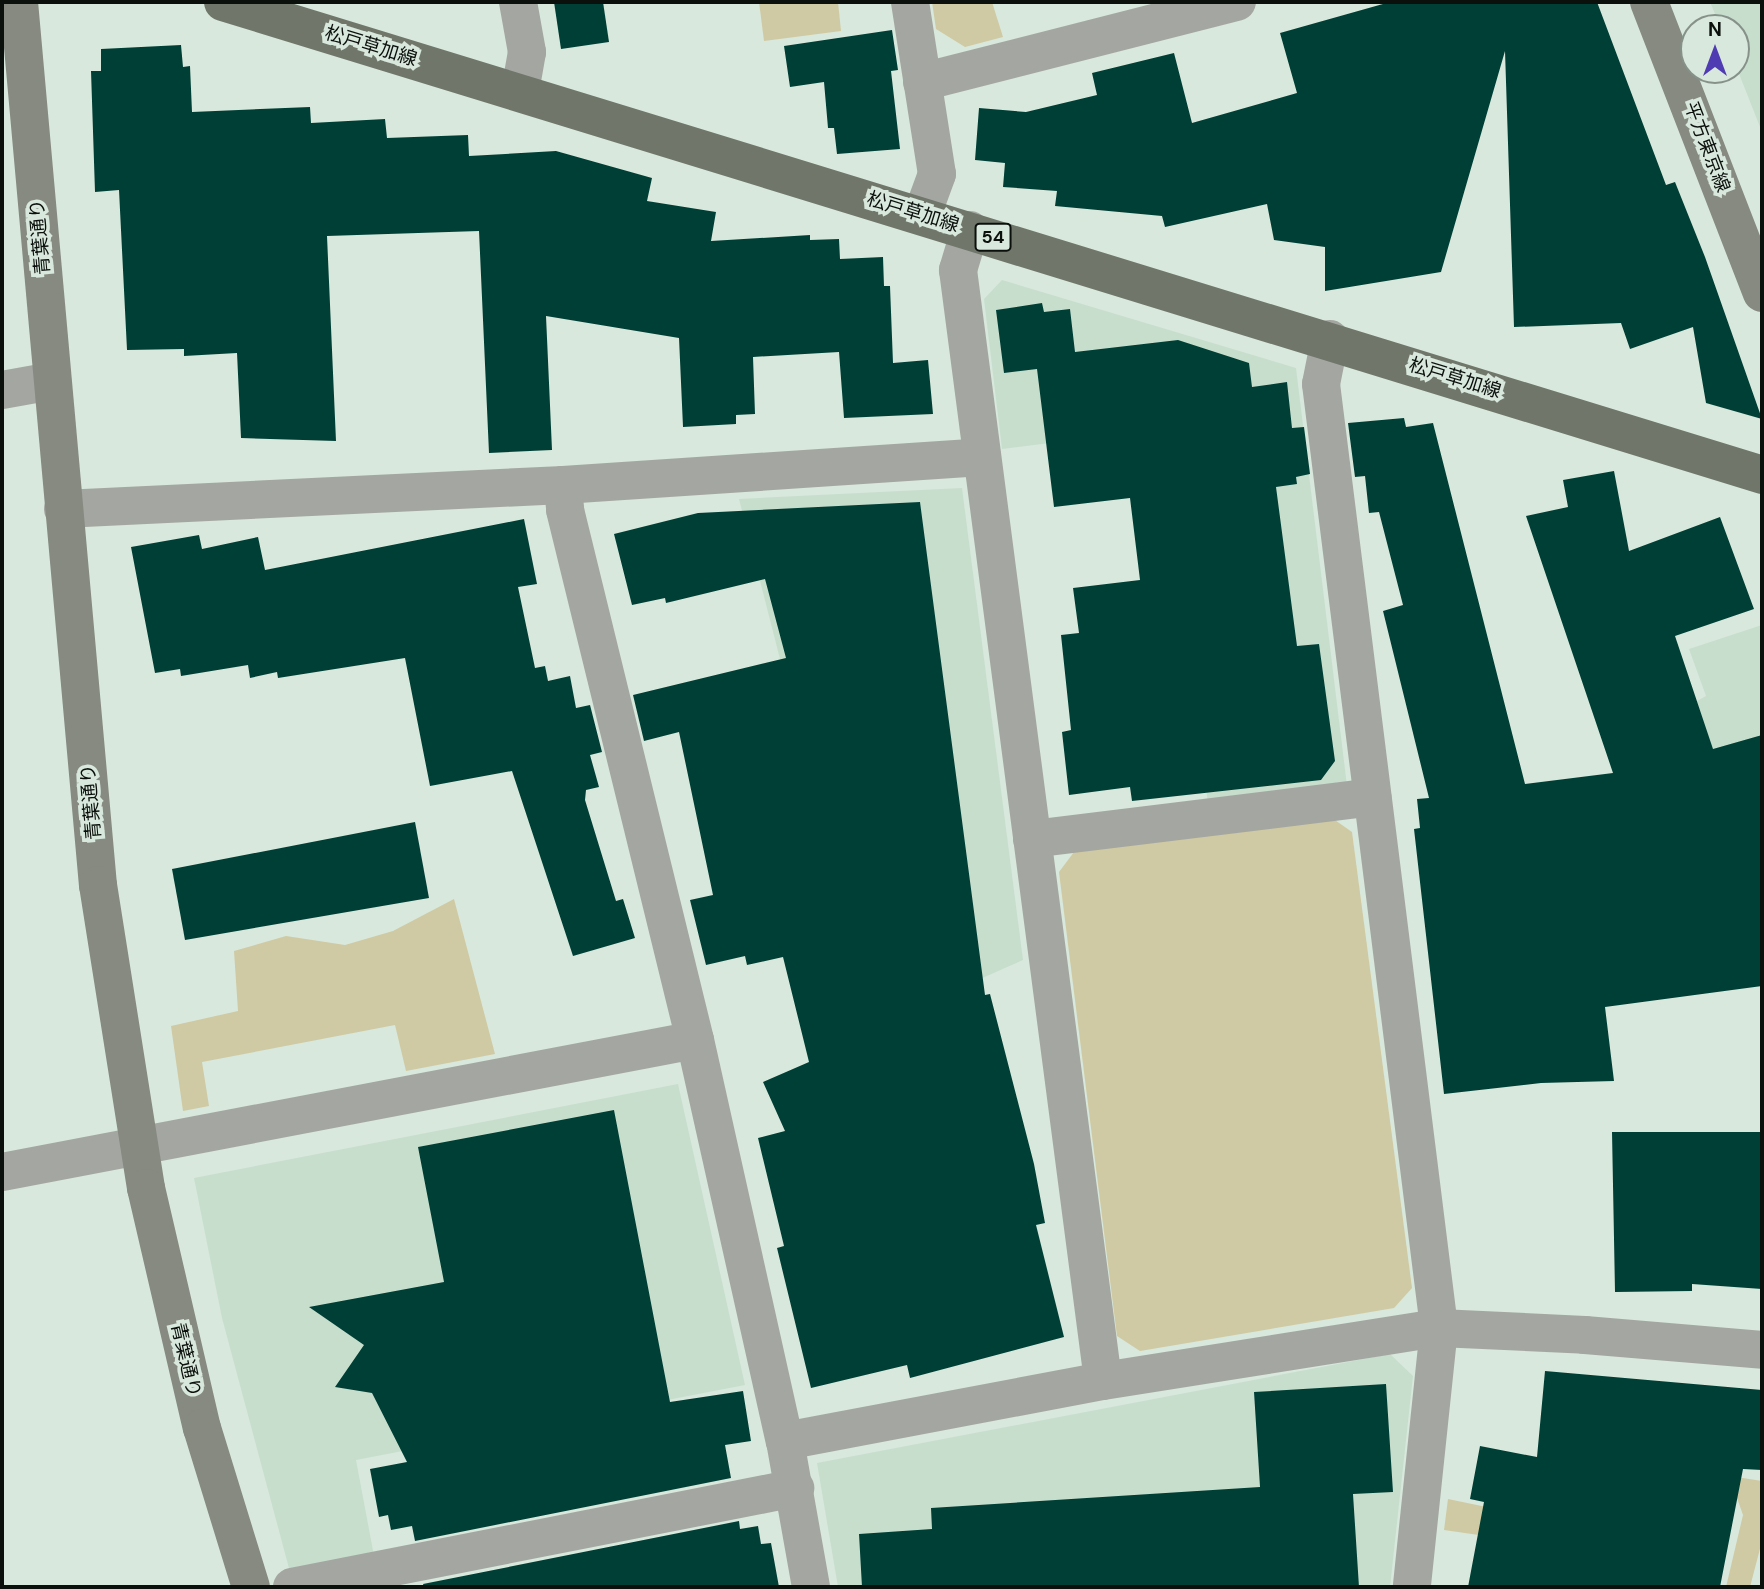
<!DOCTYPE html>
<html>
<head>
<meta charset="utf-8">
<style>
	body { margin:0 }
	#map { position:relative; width:1764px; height:1589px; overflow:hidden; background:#d8e8dc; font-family:"DM Sans","Noto Sans JP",sans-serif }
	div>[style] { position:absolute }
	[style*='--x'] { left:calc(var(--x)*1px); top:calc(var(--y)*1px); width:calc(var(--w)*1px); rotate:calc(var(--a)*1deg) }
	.built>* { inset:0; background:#c7decd }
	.green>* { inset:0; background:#cfcaa3 }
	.building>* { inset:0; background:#003f36 }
	.street>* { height:38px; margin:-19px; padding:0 19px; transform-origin:19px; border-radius:19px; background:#a4a7a1 }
	.secondary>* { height:38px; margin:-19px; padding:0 19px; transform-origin:19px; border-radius:19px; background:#868a81 }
	.primary>* { height:38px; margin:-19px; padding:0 19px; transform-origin:19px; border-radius:19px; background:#70766a }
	span { translate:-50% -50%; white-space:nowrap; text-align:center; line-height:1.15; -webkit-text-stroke:7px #d8e8dc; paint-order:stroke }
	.shield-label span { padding:2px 5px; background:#d8e8dc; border:2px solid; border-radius:5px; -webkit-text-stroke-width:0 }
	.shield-label { font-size:18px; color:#0b100c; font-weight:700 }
	.street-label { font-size:19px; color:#0b100c }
	.frame { position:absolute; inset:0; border:4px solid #0b100c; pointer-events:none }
	.north { position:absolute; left:1680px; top:14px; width:70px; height:70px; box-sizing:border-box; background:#d8e8dc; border:2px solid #869289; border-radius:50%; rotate:0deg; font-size:19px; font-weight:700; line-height:28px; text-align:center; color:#0b100c }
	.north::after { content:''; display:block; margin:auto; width:24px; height:32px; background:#4f3cb3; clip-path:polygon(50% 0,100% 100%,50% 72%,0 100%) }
</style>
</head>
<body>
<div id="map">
	<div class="built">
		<div style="clip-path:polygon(1710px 2px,1762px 2px,1762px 132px,1736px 66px,1736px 28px,1721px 28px)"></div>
		<div style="clip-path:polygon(1002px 280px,1296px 368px,1347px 786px,1208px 804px,1162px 429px,1002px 449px,984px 299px)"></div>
		<div style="clip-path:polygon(962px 488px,1023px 960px,874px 1026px,739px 499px)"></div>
		<div style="clip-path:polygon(1762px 625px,1762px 864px,1705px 880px,1661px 721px,1706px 696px,1689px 649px)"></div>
		<div style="clip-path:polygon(678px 1084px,745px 1385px,356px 1460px,374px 1556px,290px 1572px,222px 1318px,194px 1178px)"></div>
		<div style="clip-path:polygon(1390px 1354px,1413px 1376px,1390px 1587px,838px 1587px,817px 1463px)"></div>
	</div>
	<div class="green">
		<div style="clip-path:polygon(759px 2px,838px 2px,841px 31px,764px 41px)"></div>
		<div style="clip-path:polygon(932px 2px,992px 2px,1003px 37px,965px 47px,936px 29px)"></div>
		<div style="clip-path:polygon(1332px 818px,1352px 832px,1412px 1288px,1394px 1308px,1140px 1351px,1117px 1336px,1059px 872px,1074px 852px)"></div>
		<div style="clip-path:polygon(454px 899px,495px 1054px,406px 1071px,395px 1025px,202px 1062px,209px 1106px,183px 1111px,171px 1026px,238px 1011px,234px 951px,286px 936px,345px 945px,393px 931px)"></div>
		<div style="clip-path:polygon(1556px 1449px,1762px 1481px,1762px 1541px,1750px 1587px,1726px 1587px,1743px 1515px,1736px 1495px,1584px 1550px,1444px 1530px,1448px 1499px,1544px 1519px)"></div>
	</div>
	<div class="building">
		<div style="clip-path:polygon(554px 2px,603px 2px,609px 42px,561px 49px)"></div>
		<div style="clip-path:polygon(1390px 2px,1597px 2px,1666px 185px,1675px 182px,1705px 257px,1762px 419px,1706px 403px,1693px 327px,1630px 349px,1621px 323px,1514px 327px,1505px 51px,1441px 272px,1325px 291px,1325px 247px,1274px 240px,1267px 204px,1165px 227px,1162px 216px,1055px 206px,1057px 191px,1003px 187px,1005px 163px,975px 160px,979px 108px,1026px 112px,1097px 95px,1092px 73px,1174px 53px,1192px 123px,1297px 93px,1280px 33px)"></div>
		<div style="clip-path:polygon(892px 30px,898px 70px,891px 71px,900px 149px,837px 154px,834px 128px,828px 128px,824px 82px,790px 87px,784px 46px)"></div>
		<div style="clip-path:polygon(181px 45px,183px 67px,190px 66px,192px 112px,310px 107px,311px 123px,385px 119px,387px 138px,468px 135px,469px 156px,556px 151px,652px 178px,647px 201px,716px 212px,711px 241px,810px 235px,810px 240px,839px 239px,840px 259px,883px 257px,884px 286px,890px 286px,893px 363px,928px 360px,933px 414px,844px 418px,839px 352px,753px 357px,755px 414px,736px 415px,736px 424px,683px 427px,679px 338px,546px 316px,552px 450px,489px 453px,479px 231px,327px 236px,336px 441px,241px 438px,237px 353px,184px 356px,184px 349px,127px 350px,119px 190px,95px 192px,91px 71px,101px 71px,101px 49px)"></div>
		<div style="clip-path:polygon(1042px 303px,1044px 312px,1070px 309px,1075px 352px,1178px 340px,1249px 363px,1252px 387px,1287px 382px,1292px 428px,1304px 427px,1310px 474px,1296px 477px,1297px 484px,1276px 487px,1297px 646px,1319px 644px,1335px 761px,1321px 780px,1132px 801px,1130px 787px,1069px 795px,1062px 732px,1071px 730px,1061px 635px,1079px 633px,1073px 588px,1140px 580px,1130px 498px,1054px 507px,1037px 369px,1004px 373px,996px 310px)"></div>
		<div style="clip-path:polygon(1404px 418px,1406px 427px,1433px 423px,1525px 784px,1613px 773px,1526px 516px,1568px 507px,1563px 480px,1614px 471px,1629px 551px,1720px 517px,1754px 609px,1675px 636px,1713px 749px,1762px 735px,1762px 986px,1605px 1007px,1614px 1081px,1541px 1083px,1444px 1094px,1414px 829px,1420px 828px,1417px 799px,1429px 798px,1383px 611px,1403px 605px,1379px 512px,1369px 513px,1365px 476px,1355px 477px,1348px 423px)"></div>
		<div style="clip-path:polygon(920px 502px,985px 995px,990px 994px,1034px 1164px,1045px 1223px,1036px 1225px,1064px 1337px,910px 1378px,907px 1365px,811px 1388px,777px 1248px,784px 1246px,758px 1138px,785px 1131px,763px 1082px,809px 1062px,783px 957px,747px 965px,745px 956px,706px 965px,690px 900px,713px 895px,679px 732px,644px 741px,633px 695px,786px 658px,765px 579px,666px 603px,665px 598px,632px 605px,614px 534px,698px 513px)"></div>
		<div style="clip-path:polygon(524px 519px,537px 584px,518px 587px,535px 668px,545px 666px,548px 681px,570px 676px,576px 708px,590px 705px,602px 752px,590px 755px,599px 787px,586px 790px,585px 800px,616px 901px,623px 899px,635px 938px,573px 956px,512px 771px,430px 786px,405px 658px,278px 678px,277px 672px,250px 678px,248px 665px,181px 676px,180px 669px,155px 673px,131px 547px,199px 535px,202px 549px,258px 537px,265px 570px)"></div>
		<div style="clip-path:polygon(415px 822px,429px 898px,185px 940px,172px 869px)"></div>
		<div style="clip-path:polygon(614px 1110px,670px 1402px,743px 1391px,751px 1441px,725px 1445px,731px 1478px,415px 1541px,412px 1526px,391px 1530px,388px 1515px,379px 1517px,370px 1469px,407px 1462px,372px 1393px,335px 1387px,364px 1345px,309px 1307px,444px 1282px,418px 1147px)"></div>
		<div style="clip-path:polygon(1612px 1132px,1762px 1132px,1762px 1289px,1692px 1284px,1692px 1291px,1615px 1292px)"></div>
		<div style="clip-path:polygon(1545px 1371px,1762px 1390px,1762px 1470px,1743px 1469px,1720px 1587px,1468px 1587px,1484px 1502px,1470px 1499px,1480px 1446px,1537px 1457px)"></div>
		<div style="clip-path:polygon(1386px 1384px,1393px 1492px,1353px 1494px,1359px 1587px,862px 1587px,859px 1534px,932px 1529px,931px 1508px,1260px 1487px,1254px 1392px)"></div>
		<div style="clip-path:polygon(739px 1521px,740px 1529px,758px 1526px,761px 1544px,771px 1543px,779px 1587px,424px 1587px,423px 1584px)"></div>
	</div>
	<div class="street">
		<div style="--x:518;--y:2;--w:51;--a:79.8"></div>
		<div style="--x:527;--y:52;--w:40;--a:100"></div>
		<div style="--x:910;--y:2;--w:174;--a:81.1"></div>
		<div style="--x:937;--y:174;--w:44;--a:110.1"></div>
		<div style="--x:922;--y:82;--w:325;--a:-14.3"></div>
		<div style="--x:970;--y:230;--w:42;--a:106.7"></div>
		<div style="--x:958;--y:270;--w:1120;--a:82.56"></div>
		<div style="--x:1330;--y:339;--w:46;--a:101.3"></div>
		<div style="--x:1321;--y:384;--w:951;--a:82.87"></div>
		<div style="--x:1439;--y:1328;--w:260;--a:96"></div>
		<div style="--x:2;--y:390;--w:51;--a:-10.2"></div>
		<div style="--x:563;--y:485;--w:25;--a:85"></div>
		<div style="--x:565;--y:510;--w:546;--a:76.22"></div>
		<div style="--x:695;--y:1040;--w:411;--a:77.4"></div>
		<div style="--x:785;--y:1441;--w:148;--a:79.9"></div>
		<div style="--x:63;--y:509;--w:501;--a:-2.75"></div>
		<div style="--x:563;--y:485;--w:420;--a:-3.8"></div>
		<div style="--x:1032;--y:839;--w:343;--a:-7"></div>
		<div style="--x:2;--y:1172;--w:705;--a:-10.78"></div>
		<div style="--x:785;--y:1441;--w:324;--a:-10.7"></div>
		<div style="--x:1103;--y:1381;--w:340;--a:-9"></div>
		<div style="--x:1439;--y:1328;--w:146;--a:2.7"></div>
		<div style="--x:1585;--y:1335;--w:178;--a:4.8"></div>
		<div style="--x:292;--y:1587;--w:513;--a:-11.13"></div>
	</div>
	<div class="secondary">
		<div style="--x:19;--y:2;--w:887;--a:84.89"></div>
		<div style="--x:98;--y:885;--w:307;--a:81"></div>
		<div style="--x:146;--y:1188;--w:246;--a:76.9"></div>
		<div style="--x:202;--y:1428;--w:166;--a:72.9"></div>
		<div style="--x:1649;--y:2;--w:312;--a:68.8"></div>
	</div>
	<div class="primary">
		<div style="--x:223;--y:2;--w:1610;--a:17.08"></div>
	</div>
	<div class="shield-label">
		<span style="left:993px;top:237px">54</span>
	</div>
	<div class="street-label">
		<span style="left:371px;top:46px;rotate:17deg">松戸草加線</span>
		<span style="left:1707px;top:147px;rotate:69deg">平方東京線</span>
		<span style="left:913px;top:212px;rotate:17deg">松戸草加線</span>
		<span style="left:40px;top:237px;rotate:-95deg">青葉通り</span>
		<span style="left:1455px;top:378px;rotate:17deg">松戸草加線</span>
		<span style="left:91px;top:802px;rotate:-95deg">青葉通り</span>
		<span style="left:186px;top:1360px;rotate:77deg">青葉通り</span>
	</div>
	<div class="frame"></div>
	<div class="north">N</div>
</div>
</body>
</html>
